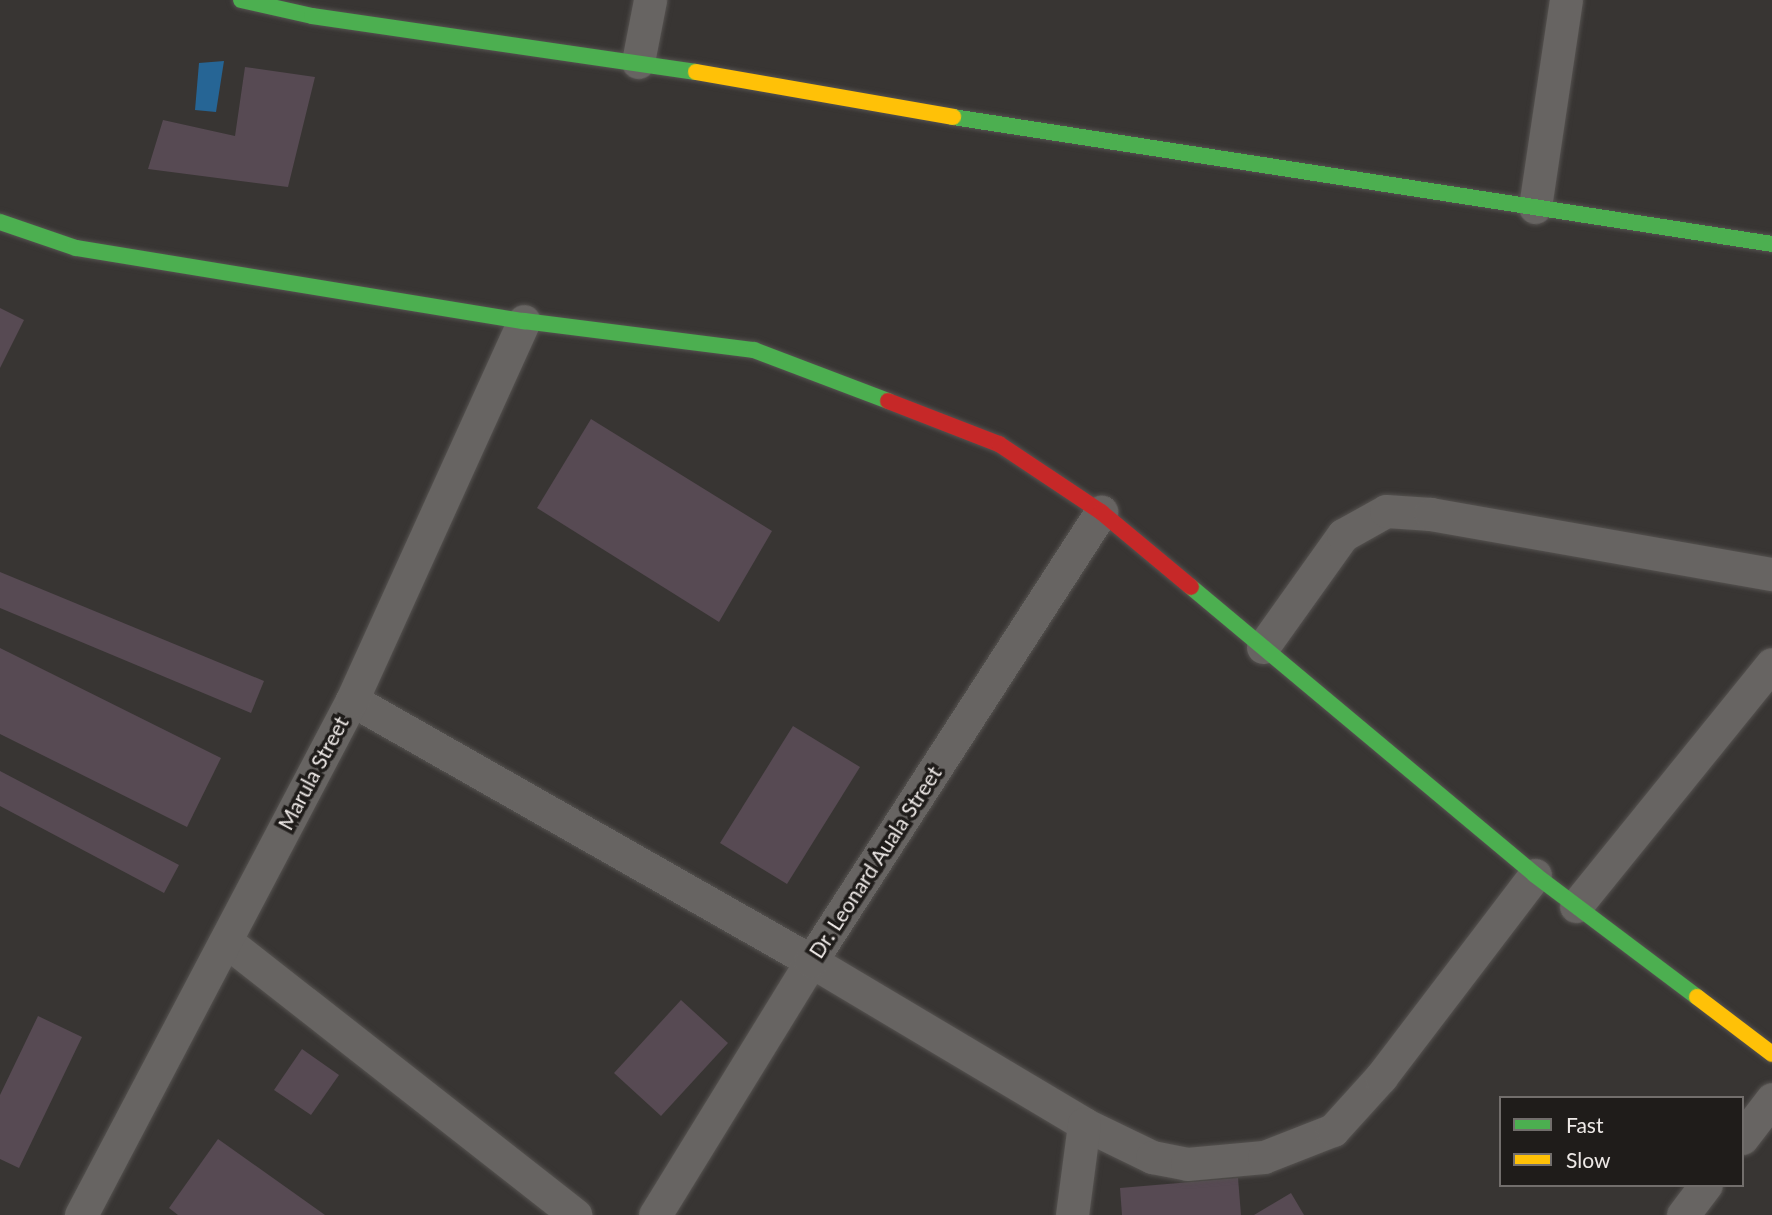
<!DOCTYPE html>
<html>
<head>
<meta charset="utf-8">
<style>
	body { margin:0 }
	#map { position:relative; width:1772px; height:1215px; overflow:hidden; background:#383533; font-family:Lato,sans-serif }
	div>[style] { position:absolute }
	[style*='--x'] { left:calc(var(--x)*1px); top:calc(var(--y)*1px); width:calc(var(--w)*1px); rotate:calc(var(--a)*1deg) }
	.water>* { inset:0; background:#266595 }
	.building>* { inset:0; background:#574a53 }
	.roads { filter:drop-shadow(0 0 2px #555250) drop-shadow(0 0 2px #555250) }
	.street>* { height:33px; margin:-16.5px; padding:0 16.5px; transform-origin:16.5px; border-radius:16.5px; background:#676462 }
	.fast>* { height:16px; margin:-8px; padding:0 8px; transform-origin:8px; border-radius:8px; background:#4caf50 }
	.slow>* { height:16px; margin:-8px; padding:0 8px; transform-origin:8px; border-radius:8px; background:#ffc107 }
	.jam>* { height:16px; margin:-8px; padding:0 8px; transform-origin:8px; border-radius:8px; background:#c62828 }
	span { translate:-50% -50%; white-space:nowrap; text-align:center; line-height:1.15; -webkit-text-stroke:7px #1f1c1a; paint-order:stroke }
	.street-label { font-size:21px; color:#eee9e7 }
	.legend { position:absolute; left:1499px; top:1096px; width:245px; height:91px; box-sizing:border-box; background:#1f1c1a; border:2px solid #726e6c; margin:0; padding:9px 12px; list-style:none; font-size:21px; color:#eee9e7 }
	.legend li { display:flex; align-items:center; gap:14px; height:35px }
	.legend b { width:35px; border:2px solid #726e6c }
</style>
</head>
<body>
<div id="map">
	<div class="water">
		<div style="clip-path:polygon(224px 61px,216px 112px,195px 110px,199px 63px)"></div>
	</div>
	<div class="building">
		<div style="clip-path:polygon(245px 67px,315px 77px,288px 187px,148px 169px,163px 120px,235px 136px)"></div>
		<div style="clip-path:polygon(0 308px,24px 320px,0 368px)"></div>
		<div style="clip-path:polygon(591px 419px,772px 531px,719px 622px,537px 508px)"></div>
		<div style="clip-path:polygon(0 572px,264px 681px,251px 713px,0 608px)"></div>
		<div style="clip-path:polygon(0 648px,221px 758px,187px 827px,0 734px)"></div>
		<div style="clip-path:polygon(793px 726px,860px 767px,787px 884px,720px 843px)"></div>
		<div style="clip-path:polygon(0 771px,179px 865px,164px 893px,0 806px)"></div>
		<div style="clip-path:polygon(681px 1000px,728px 1043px,661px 1116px,614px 1073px)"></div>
		<div style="clip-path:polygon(38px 1016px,82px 1037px,19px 1168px,0 1159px,0 1095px)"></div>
		<div style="clip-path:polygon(302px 1049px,339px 1075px,311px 1115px,274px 1090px)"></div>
		<div style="clip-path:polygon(218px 1139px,325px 1215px,178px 1215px,169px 1208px)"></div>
		<div style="clip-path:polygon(1238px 1178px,1241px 1215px,1122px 1215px,1120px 1188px)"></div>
		<div style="clip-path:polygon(1291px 1193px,1304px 1215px,1254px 1215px)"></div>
	</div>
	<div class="roads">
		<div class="street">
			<div style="--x:638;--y:62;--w:63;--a:-79"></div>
			<div style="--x:1535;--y:207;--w:209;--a:-81.5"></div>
			<div style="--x:1263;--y:647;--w:138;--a:-54.5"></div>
			<div style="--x:1343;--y:535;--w:49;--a:-29.2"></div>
			<div style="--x:1386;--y:511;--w:45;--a:3.8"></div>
			<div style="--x:1431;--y:514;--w:346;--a:10"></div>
			<div style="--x:352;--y:700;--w:528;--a:29.62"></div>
			<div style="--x:811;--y:961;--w:318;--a:30.8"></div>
			<div style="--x:1084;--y:1124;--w:76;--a:25.9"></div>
			<div style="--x:1152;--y:1157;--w:36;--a:11"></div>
			<div style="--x:1187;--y:1164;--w:77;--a:-5.2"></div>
			<div style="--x:1264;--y:1157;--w:74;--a:-21.4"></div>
			<div style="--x:1333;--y:1130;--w:72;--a:-47.8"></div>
			<div style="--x:1381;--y:1077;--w:254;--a:-52.7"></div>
			<div style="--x:1576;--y:906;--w:311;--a:-51"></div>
			<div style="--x:226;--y:941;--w:444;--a:38.1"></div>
			<div style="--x:1742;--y:1138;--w:49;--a:-52.4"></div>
			<div style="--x:81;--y:1215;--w:582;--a:-62.25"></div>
			<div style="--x:352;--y:700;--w:416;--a:-65.6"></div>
			<div style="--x:655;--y:1215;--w:298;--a:-58.4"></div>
			<div style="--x:811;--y:961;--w:535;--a:-57.14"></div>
			<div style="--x:1072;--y:1215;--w:92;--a:-82.5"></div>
			<div style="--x:1683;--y:1215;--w:38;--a:-53"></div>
		</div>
		<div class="fast">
			<div style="--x:241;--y:0;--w:73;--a:12.7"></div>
			<div style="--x:312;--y:16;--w:388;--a:8.3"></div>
			<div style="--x:953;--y:117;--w:829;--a:8.81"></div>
			<div style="--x:0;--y:222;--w:80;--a:18.9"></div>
			<div style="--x:76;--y:248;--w:454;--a:9.3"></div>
			<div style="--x:524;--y:321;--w:232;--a:7.2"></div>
			<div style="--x:754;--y:350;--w:143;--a:20.8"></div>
			<div style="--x:1191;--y:587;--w:449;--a:39.9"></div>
			<div style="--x:1535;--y:875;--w:203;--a:37"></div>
		</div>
		<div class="slow">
			<div style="--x:696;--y:72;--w:261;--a:9.9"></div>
			<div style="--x:1697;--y:997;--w:94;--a:37.2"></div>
		</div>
		<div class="jam">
			<div style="--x:888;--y:401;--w:119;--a:21.2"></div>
			<div style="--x:999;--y:444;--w:123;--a:33.7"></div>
			<div style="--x:1101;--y:512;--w:117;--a:39.8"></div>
		</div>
	</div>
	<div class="street-label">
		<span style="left:313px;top:773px;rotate:-62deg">Marula Street</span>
		<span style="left:875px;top:862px;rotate:-57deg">Dr. Leonard Auala Street</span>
	</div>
	<ul class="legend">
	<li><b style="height:9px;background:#4caf50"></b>Fast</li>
	<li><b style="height:9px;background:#ffc107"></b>Slow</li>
	</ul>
</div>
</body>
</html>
